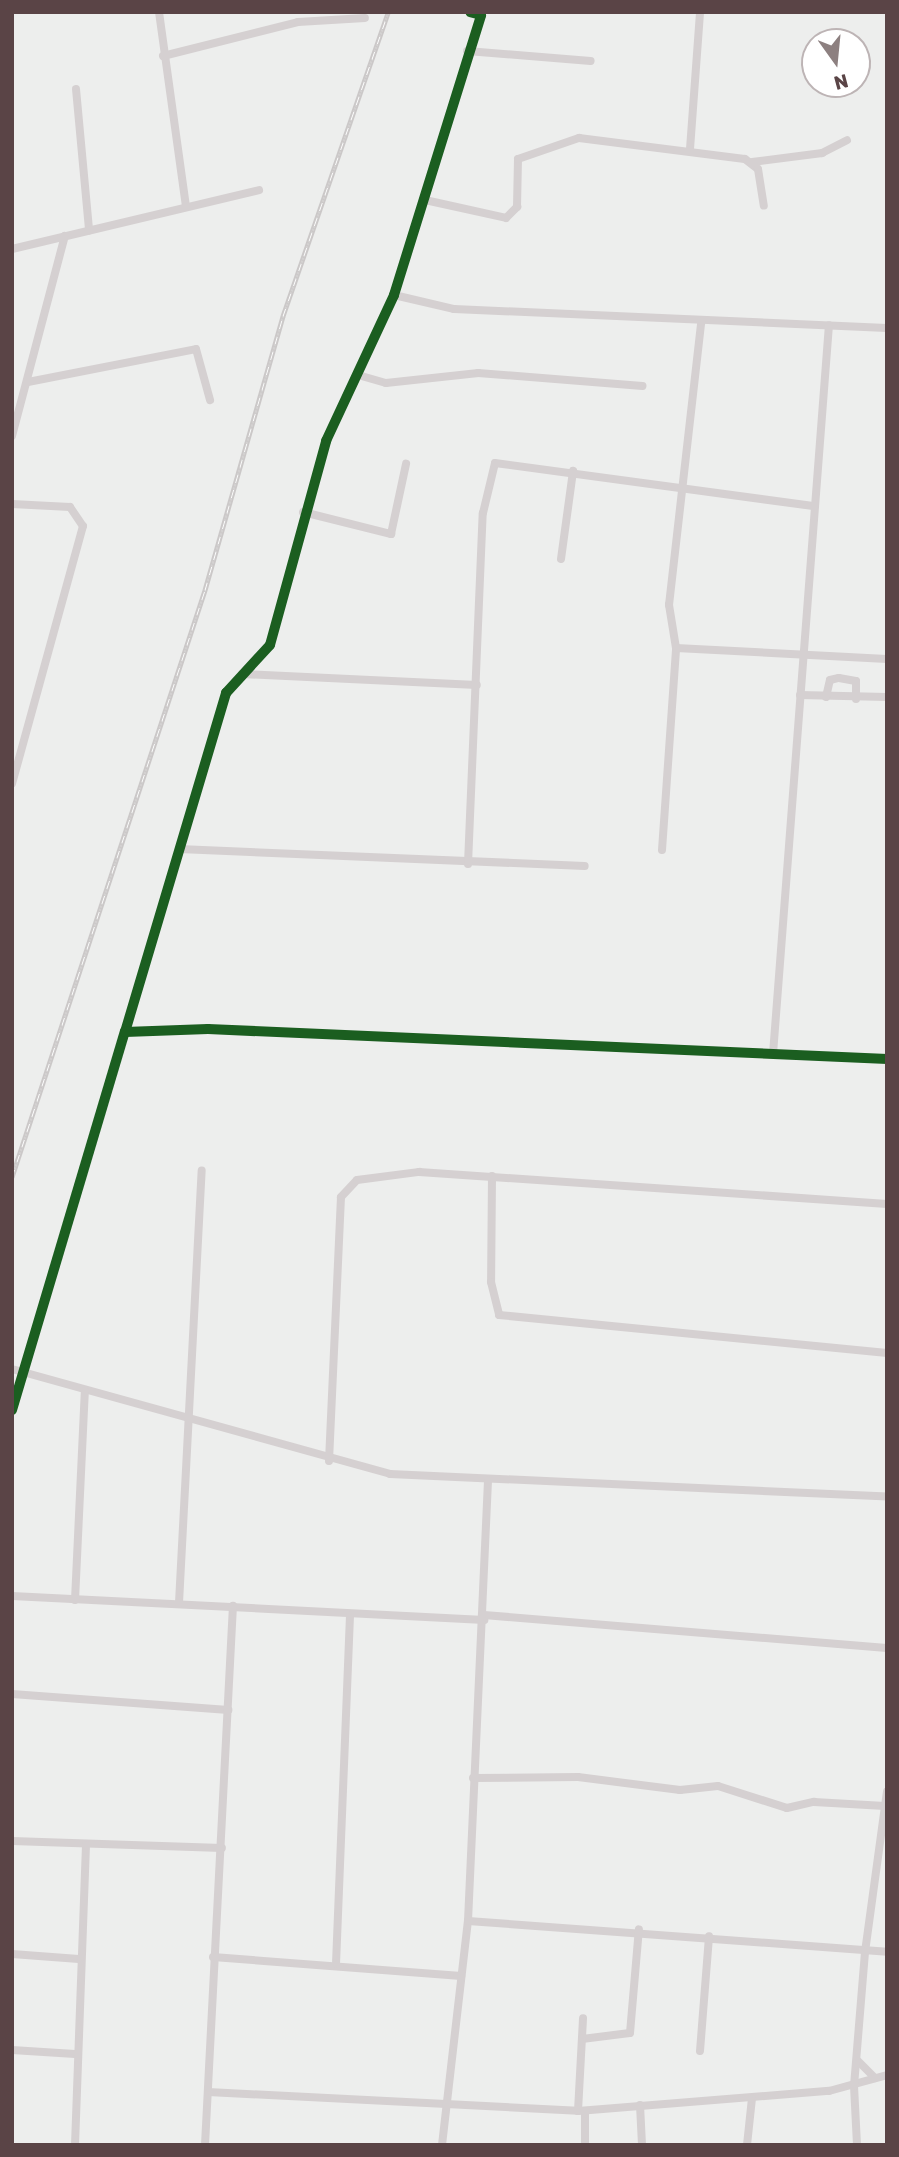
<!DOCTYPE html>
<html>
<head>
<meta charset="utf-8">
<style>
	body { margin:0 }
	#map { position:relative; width:899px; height:2157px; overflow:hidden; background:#edeeed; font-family:Rubik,sans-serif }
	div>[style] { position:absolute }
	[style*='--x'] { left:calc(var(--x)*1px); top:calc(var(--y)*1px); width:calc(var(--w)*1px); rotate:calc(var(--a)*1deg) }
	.minor>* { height:8px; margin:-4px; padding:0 4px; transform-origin:4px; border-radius:4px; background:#d5d0d1 }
	.rail>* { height:5px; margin-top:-2.5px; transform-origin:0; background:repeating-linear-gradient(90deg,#fff 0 8px,#cbc8c8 0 16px); box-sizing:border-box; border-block:2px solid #cbc8c8 }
	.cycleway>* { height:10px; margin:-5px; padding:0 5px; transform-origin:5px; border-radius:5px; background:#1b5e20 }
	span { translate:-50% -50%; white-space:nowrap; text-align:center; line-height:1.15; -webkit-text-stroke:6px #fff; paint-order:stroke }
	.frame { position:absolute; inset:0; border:14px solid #5a4446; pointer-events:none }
	.north { position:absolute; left:801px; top:28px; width:70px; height:70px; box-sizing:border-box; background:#fff; border:2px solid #bdb4b5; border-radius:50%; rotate:165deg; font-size:19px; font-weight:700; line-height:28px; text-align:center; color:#5a4446 }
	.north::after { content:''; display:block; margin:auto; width:24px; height:32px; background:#8d8080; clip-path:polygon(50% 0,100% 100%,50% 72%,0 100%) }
</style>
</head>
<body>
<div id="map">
	<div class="minor">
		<div style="--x:159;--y:12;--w:196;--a:82.1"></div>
		<div style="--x:467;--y:51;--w:124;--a:4.6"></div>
		<div style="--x:163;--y:56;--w:139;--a:-14.1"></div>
		<div style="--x:298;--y:22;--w:67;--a:-3.4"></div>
		<div style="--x:76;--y:89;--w:142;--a:84.7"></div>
		<div style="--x:690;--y:149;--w:137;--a:-85.8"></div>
		<div style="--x:752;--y:162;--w:71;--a:-7.3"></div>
		<div style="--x:822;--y:153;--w:28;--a:-27"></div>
		<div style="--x:425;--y:200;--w:83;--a:12.5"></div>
		<div style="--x:506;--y:218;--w:16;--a:-45"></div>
		<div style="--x:517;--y:207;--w:48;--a:-88.8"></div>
		<div style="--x:518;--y:159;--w:65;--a:-19"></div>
		<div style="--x:579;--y:138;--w:167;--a:7.2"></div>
		<div style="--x:745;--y:159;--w:16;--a:38"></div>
		<div style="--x:758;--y:169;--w:37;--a:81"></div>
		<div style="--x:12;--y:249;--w:254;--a:-13.4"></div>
		<div style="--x:394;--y:295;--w:62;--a:13.1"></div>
		<div style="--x:454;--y:309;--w:433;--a:2.5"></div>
		<div style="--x:358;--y:375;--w:29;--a:16"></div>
		<div style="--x:386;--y:383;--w:93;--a:-6.2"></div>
		<div style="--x:478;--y:373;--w:165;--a:4.5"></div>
		<div style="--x:28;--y:382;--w:171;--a:-11.1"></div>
		<div style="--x:196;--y:349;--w:53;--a:74.6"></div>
		<div style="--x:12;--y:436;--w:207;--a:-75.2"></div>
		<div style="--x:12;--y:504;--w:58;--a:3"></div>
		<div style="--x:70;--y:507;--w:23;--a:56"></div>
		<div style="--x:83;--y:526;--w:267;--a:105.4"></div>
		<div style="--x:303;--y:512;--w:91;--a:14"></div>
		<div style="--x:391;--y:534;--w:72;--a:-77.9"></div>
		<div style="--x:561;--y:559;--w:89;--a:-82.2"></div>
		<div style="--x:676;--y:648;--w:44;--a:-99.2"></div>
		<div style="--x:669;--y:605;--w:285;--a:-83.5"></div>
		<div style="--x:242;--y:674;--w:235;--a:2.7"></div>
		<div style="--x:800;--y:695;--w:87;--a:1.3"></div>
		<div style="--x:826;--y:697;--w:17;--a:-77"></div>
		<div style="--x:830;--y:680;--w:9;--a:-13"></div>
		<div style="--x:839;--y:678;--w:17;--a:10"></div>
		<div style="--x:856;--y:681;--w:18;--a:90"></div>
		<div style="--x:179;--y:849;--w:406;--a:2.4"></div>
		<div style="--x:662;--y:850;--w:202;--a:-86"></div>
		<div style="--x:676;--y:648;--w:211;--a:3"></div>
		<div style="--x:468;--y:864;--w:351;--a:-87.6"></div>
		<div style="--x:483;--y:513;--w:51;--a:-76.5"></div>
		<div style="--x:495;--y:463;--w:321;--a:7.7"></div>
		<div style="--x:125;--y:1032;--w:354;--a:-73.4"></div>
		<div style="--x:226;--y:693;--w:65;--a:-47.5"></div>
		<div style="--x:270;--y:645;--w:212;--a:-74.6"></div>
		<div style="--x:326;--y:441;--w:161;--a:-65"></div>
		<div style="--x:394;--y:295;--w:293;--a:-72.7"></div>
		<div style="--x:481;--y:15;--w:11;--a:-165"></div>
		<div style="--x:773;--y:1054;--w:731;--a:-85.61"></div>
		<div style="--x:492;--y:1176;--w:106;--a:90.5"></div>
		<div style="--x:491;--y:1282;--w:34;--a:76"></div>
		<div style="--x:499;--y:1315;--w:390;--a:5.6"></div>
		<div style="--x:12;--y:1369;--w:392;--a:15.5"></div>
		<div style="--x:390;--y:1474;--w:498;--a:2.6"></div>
		<div style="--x:12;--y:1410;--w:395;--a:-73.4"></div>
		<div style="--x:125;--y:1032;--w:83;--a:-2.1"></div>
		<div style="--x:208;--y:1029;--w:680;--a:2.53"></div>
		<div style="--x:329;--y:1461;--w:264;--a:-87.4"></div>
		<div style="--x:341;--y:1197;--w:23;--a:-47"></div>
		<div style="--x:357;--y:1180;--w:63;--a:-7.4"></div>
		<div style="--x:419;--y:1172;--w:469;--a:3.9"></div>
		<div style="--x:12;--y:1596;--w:473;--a:2.9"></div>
		<div style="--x:75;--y:1600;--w:209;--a:-87.3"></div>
		<div style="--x:179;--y:1603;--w:433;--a:-87"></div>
		<div style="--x:484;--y:1615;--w:404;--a:4.7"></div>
		<div style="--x:12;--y:1694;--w:217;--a:4.2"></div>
		<div style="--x:473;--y:1778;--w:105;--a:-0.5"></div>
		<div style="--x:578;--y:1777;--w:103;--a:7.3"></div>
		<div style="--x:680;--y:1790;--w:38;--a:-6"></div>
		<div style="--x:718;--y:1786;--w:72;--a:17.7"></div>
		<div style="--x:787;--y:1808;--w:28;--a:-13"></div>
		<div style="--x:814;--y:1802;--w:71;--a:3.2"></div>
		<div style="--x:12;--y:1841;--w:210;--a:1.9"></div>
		<div style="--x:468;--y:1921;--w:420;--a:4.2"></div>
		<div style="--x:12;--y:1954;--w:67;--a:4.3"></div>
		<div style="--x:213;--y:1957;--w:249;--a:4.4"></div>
		<div style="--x:336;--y:1964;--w:349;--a:-87.7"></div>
		<div style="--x:582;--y:2039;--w:48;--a:-7.1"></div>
		<div style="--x:630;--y:2033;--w:104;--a:-85.1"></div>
		<div style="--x:12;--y:2050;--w:63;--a:3.6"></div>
		<div style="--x:700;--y:2051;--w:115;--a:-85.5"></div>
		<div style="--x:858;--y:2061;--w:24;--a:45"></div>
		<div style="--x:208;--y:2092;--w:370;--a:2.9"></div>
		<div style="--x:578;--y:2111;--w:252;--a:-4.6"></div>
		<div style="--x:829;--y:2091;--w:60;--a:-15.4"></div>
		<div style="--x:640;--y:2105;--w:40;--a:87.1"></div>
		<div style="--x:578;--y:2111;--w:93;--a:-86.9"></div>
		<div style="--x:585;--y:2111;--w:34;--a:90"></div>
		<div style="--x:75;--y:2145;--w:300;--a:-87.9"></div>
		<div style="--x:205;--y:2145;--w:540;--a:-87.03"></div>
		<div style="--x:442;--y:2145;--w:226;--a:-83.4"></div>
		<div style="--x:468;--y:1921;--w:441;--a:-87.4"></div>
		<div style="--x:747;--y:2145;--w:47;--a:-83.9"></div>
		<div style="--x:857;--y:2145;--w:59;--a:-92.9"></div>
		<div style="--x:854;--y:2086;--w:134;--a:-85.3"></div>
		<div style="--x:865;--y:1952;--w:162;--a:-82.2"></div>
	</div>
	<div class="rail">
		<div style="--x:12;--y:1177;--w:618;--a:-71.8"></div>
		<div style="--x:205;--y:590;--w:285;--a:-74.1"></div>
		<div style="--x:283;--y:316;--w:322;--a:-70.9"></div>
	</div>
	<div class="cycleway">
		<div style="--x:125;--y:1032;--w:354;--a:-73.4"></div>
		<div style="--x:226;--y:693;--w:65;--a:-47.5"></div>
		<div style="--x:270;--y:645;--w:212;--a:-74.6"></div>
		<div style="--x:326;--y:441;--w:161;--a:-65"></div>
		<div style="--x:394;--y:295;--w:293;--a:-72.7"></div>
		<div style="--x:481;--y:15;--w:11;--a:-165"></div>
		<div style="--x:12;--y:1410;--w:395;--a:-73.4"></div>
		<div style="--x:125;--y:1032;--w:83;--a:-2.1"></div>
		<div style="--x:208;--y:1029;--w:680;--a:2.53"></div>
	</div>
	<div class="frame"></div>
	<div class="north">N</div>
</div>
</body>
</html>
